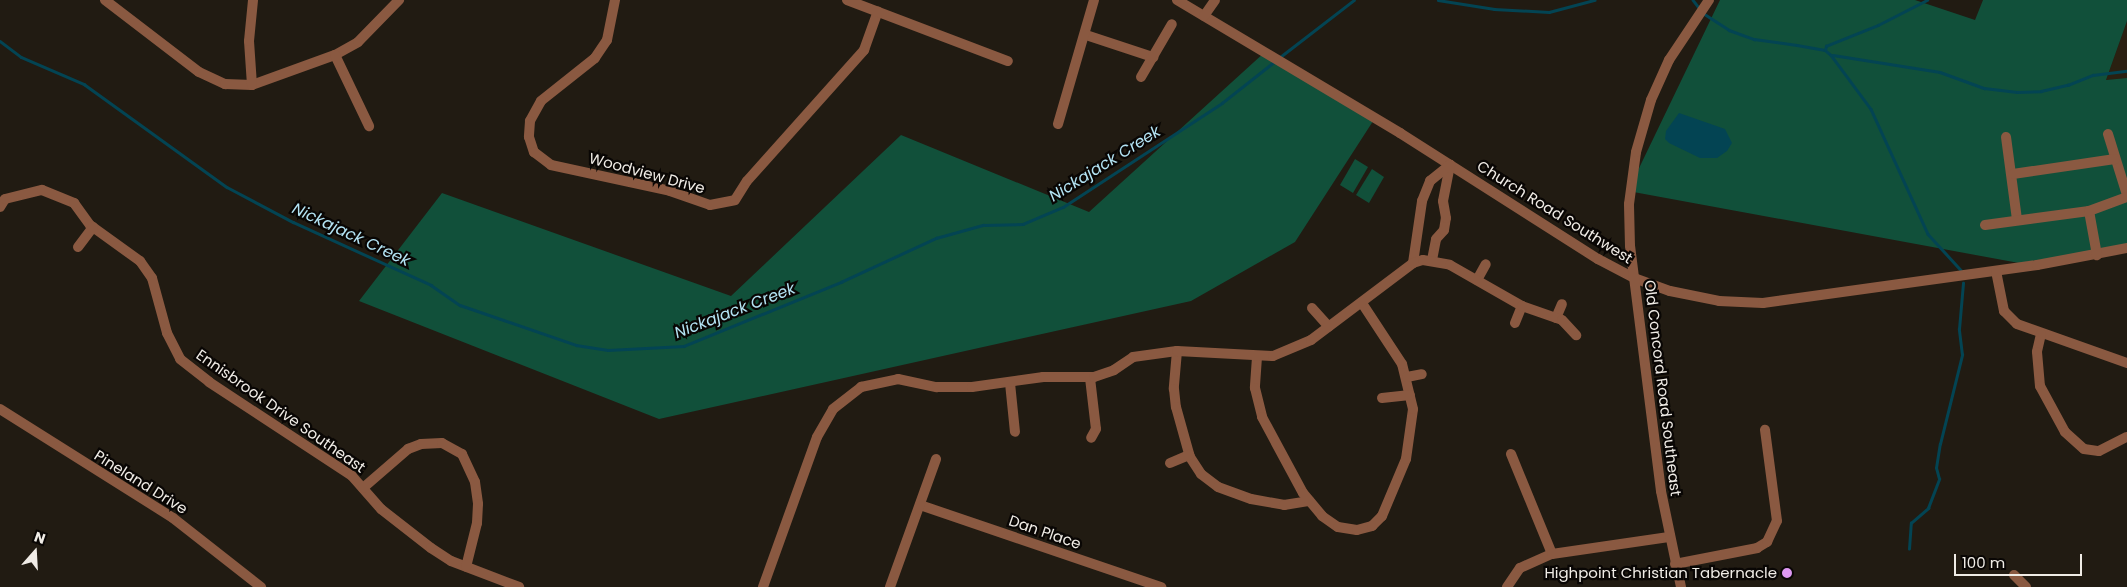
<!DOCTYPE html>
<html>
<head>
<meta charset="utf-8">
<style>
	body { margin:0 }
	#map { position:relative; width:2127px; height:587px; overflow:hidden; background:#211b12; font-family:Poppins,sans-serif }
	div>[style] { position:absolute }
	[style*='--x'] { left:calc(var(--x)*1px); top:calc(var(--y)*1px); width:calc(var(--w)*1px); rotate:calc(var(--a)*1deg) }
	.built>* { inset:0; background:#2a2011 }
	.green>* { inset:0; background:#11503a }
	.water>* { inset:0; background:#034453 }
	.stream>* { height:2.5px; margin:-1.25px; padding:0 1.25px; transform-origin:1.25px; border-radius:1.25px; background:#034453 }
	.minor>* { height:10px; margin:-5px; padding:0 5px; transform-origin:5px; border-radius:5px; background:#8a5941 }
	.dots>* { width:14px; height:14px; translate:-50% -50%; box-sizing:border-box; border:2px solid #090604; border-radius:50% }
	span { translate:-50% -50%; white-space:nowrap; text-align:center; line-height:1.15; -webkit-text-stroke:4.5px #090604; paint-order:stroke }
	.street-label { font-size:15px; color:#f0ece6 }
	.poi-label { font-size:15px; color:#f0ece6 }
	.right { translate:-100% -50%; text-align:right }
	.water-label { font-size:16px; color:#b4e4f4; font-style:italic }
	.north { position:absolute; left:10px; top:527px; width:50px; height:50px; -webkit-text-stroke:4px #090604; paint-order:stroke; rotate:19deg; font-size:14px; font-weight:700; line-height:20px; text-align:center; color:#f0ece6 }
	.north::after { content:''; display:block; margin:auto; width:18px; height:22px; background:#f0ece6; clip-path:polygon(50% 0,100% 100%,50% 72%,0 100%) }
	.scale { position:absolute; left:1954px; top:554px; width:128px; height:22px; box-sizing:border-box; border:2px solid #f0ece6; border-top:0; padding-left:6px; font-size:15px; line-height:18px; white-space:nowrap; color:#f0ece6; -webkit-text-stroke:4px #090604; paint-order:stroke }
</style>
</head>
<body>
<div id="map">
	<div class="built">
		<div style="clip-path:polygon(2127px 21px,2127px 78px,2106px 80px)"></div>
	</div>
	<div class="green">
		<div style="clip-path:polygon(1720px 0,1915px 0,1975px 20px,1983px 0,2127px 0,2127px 21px,2106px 80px,2127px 78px,2127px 247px,2019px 263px,1628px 191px)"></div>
		<div style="clip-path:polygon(1265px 52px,1377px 115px,1295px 242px,1191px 301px,659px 419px,359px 301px,442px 193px,731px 296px,901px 135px,1089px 212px)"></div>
		<div style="clip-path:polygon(1355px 159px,1368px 167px,1353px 193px,1340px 185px)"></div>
		<div style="clip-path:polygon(1372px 169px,1384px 177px,1369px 203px,1356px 195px)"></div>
	</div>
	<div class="water">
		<div style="clip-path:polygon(1679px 113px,1725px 129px,1732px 143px,1727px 151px,1717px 158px,1700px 158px,1669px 143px,1665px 139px,1666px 131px)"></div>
	</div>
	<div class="stream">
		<div style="--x:1438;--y:0;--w:57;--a:9.1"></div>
		<div style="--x:1494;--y:9;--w:55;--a:3.1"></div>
		<div style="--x:1549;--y:12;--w:47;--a:-14.9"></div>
		<div style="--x:1693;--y:0;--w:11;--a:52"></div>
		<div style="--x:1703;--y:13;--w:31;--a:33"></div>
		<div style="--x:1729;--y:30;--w:27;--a:20"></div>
		<div style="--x:1754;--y:39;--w:43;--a:7.9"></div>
		<div style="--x:1797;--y:45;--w:28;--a:10"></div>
		<div style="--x:1825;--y:50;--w:8;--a:40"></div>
		<div style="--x:1831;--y:55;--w:67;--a:53.5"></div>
		<div style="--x:1871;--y:109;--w:137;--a:65.5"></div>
		<div style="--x:1928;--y:234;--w:49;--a:47.5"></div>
		<div style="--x:0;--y:41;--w:26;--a:37"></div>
		<div style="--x:21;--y:57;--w:69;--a:23.2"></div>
		<div style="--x:84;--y:84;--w:176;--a:35.8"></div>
		<div style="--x:227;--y:187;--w:75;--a:27.9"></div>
		<div style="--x:293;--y:222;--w:152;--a:24.5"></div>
		<div style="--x:431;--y:285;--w:35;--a:35"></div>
		<div style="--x:460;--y:305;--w:123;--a:19"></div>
		<div style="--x:576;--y:345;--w:32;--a:9"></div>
		<div style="--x:608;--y:350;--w:76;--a:-3"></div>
		<div style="--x:684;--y:346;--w:170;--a:-22.2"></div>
		<div style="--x:841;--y:282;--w:105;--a:-24.9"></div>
		<div style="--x:936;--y:238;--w:49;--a:-15.5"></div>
		<div style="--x:983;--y:225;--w:40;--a:-1.4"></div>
		<div style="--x:1023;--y:224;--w:43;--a:-23"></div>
		<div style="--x:1063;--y:207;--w:190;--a:-33.2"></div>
		<div style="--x:1222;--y:103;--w:66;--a:-38.3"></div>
		<div style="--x:1825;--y:50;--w:4;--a:-76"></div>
		<div style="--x:1826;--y:46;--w:56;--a:-22"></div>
		<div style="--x:1878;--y:25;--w:55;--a:-27"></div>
		<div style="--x:1833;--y:55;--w:108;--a:9"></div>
		<div style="--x:1940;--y:72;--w:47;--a:20"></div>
		<div style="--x:1984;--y:88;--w:33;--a:7"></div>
		<div style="--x:2017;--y:92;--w:24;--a:-2"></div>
		<div style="--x:2041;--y:91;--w:28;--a:-13"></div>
		<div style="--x:2068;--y:85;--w:27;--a:-22"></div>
		<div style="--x:2093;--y:75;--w:34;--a:-7"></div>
		<div style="--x:1280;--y:57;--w:93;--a:-37.6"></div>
		<div style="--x:1909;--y:549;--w:26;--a:-86"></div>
		<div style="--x:1911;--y:523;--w:23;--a:-41"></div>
		<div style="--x:1928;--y:508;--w:31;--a:-69"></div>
		<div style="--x:1939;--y:479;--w:11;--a:-105"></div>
		<div style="--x:1936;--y:468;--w:24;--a:-81"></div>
		<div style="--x:1940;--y:444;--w:92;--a:-76.1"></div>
		<div style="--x:1962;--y:355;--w:26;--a:-97"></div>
		<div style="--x:1959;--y:329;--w:46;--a:-85"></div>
	</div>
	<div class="minor">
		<div style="--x:105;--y:0;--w:118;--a:37.5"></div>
		<div style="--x:199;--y:72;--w:29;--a:25"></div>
		<div style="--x:225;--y:84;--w:27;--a:2"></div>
		<div style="--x:252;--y:85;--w:88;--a:-19.9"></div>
		<div style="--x:335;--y:55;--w:26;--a:-29"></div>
		<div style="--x:358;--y:42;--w:59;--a:-45.7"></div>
		<div style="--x:615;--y:0;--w:41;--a:101.3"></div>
		<div style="--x:607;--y:40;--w:22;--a:124"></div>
		<div style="--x:595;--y:58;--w:69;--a:141.5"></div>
		<div style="--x:541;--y:101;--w:23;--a:119"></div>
		<div style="--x:530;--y:121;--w:16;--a:94"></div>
		<div style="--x:529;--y:137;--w:16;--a:72"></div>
		<div style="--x:534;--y:152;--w:21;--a:37"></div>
		<div style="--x:551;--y:165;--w:122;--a:12.3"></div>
		<div style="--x:670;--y:191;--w:42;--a:19.3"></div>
		<div style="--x:710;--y:205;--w:25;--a:-11"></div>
		<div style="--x:735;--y:200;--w:22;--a:-58"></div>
		<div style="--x:747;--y:181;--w:176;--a:-48.2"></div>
		<div style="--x:864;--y:50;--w:41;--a:-70.3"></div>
		<div style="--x:847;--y:0;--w:172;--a:20.8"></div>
		<div style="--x:1177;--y:0;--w:260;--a:30.8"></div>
		<div style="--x:1400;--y:133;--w:235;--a:32.5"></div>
		<div style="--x:1598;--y:259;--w:41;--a:27.8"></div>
		<div style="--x:1634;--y:278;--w:38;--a:20"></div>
		<div style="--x:1670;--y:291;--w:50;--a:11.5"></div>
		<div style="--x:1719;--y:301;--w:44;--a:2.6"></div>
		<div style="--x:1763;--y:303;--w:277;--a:-7.9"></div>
		<div style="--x:2037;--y:265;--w:92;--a:-10.7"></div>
		<div style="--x:1204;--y:16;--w:19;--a:-55"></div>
		<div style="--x:1086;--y:35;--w:71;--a:18.2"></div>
		<div style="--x:335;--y:55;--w:79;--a:64.4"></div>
		<div style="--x:1141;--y:77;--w:61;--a:-59.7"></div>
		<div style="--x:252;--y:85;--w:44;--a:-93.9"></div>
		<div style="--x:249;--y:41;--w:41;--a:-84.4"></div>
		<div style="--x:1058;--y:124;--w:129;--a:-73.8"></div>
		<div style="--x:2108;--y:134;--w:64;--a:72.7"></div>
		<div style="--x:2006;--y:137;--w:83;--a:82.4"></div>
		<div style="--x:2013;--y:174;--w:103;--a:-8.4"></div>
		<div style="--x:0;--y:207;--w:9;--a:-58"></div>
		<div style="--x:5;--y:199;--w:38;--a:-14"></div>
		<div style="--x:42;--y:190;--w:35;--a:22"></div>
		<div style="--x:74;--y:203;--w:27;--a:54"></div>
		<div style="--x:90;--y:225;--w:62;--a:35.8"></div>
		<div style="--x:140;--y:261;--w:21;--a:55"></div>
		<div style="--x:152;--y:278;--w:57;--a:74.7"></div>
		<div style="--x:167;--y:333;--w:29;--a:63"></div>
		<div style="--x:180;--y:359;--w:37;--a:38"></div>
		<div style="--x:209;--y:382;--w:171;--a:33.3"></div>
		<div style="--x:352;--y:476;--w:44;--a:48.7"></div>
		<div style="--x:381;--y:509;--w:63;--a:38"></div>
		<div style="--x:431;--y:548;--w:24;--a:33"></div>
		<div style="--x:451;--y:561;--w:73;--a:20.9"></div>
		<div style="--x:2089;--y:211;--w:45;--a:79.7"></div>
		<div style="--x:1985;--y:225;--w:105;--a:-7.7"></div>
		<div style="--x:2089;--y:211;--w:40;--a:-20.2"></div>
		<div style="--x:78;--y:247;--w:25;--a:-53"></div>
		<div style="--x:1432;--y:260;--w:21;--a:-79"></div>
		<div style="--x:1436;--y:239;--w:12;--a:-48"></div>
		<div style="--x:1444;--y:230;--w:12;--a:-81"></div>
		<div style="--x:1446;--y:218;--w:17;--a:-100"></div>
		<div style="--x:1443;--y:201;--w:37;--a:-79"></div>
		<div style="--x:1413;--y:263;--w:63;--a:-81.7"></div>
		<div style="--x:1422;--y:201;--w:22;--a:-68"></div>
		<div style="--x:1430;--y:181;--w:26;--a:-39"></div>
		<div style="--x:1996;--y:271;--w:41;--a:78.7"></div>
		<div style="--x:2004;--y:311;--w:18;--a:45"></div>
		<div style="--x:2017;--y:324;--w:117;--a:19.5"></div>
		<div style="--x:1477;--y:280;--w:18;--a:-61"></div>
		<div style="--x:1312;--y:308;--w:25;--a:48"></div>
		<div style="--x:1556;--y:318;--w:15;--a:-67"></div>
		<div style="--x:1515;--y:323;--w:18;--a:-68"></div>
		<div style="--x:2041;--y:334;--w:18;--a:103"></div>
		<div style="--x:2037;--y:352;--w:34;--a:85"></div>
		<div style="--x:2040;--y:386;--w:52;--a:61.5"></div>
		<div style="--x:2065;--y:432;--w:25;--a:42"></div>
		<div style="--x:2084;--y:449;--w:15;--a:8"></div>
		<div style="--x:2099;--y:451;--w:31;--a:-27"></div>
		<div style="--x:1177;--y:351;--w:38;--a:95"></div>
		<div style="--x:1174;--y:389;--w:18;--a:84"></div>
		<div style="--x:1176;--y:407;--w:52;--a:74.4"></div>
		<div style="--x:1190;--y:457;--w:20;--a:57"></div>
		<div style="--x:1201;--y:474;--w:21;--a:37"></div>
		<div style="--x:1218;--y:487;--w:35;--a:20"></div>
		<div style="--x:1251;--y:499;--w:34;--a:10"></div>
		<div style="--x:1284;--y:505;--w:26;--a:-9"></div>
		<div style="--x:1257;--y:357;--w:31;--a:94"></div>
		<div style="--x:1255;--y:388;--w:30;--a:76"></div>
		<div style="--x:1262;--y:417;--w:86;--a:61.7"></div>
		<div style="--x:1303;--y:493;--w:30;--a:50"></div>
		<div style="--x:1322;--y:516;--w:19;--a:35"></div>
		<div style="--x:1338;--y:527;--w:19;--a:9"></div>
		<div style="--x:1357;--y:530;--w:16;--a:-15"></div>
		<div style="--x:1372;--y:526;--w:14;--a:-45"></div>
		<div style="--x:1382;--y:516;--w:62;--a:-67.2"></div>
		<div style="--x:1406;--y:459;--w:50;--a:-82"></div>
		<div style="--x:1413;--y:409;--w:46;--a:-103.7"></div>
		<div style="--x:1402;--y:364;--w:73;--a:-123.3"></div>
		<div style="--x:1407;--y:377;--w:15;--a:-11"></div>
		<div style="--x:1090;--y:378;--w:51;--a:83.3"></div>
		<div style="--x:1096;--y:429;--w:10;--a:119"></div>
		<div style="--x:1010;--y:383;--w:49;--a:84.2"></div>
		<div style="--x:1382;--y:398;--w:28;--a:-6"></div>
		<div style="--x:0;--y:409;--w:204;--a:32.2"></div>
		<div style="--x:173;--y:518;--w:112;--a:38.1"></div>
		<div style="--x:1511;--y:454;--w:108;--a:67.7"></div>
		<div style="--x:1170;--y:463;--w:21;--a:-23"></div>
		<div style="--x:363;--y:488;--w:60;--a:-40.9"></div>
		<div style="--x:408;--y:449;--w:14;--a:-21"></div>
		<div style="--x:421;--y:444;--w:21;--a:-3"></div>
		<div style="--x:442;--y:443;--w:23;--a:29"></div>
		<div style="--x:462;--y:454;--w:31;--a:65"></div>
		<div style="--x:475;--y:482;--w:22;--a:82"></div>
		<div style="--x:478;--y:504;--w:19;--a:93"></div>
		<div style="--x:477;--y:523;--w:45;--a:104"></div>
		<div style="--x:920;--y:505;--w:255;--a:18.8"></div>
		<div style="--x:1675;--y:564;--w:84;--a:-11"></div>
		<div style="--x:1757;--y:548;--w:12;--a:-31"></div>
		<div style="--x:1767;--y:542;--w:23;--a:-65"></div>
		<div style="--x:1777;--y:521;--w:92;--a:-97.5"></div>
		<div style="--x:2014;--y:575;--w:17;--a:45"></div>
		<div style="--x:763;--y:587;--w:159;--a:-70.2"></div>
		<div style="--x:817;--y:437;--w:32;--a:-60"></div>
		<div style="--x:833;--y:409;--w:36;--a:-38"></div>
		<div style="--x:861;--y:387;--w:38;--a:-12"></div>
		<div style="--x:898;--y:379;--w:40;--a:12"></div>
		<div style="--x:937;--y:387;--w:35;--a:0"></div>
		<div style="--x:972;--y:387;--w:72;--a:-8"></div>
		<div style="--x:1043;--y:377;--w:51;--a:0"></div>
		<div style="--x:1094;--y:377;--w:21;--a:-19"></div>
		<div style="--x:1114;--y:370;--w:23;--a:-34"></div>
		<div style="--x:1133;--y:357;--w:44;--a:-7.8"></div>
		<div style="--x:1177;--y:351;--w:96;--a:3"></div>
		<div style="--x:1273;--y:356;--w:41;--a:-22.8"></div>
		<div style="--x:1311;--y:340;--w:128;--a:-37"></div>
		<div style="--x:1413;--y:263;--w:10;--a:-17"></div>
		<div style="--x:1423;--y:260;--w:27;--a:10"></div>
		<div style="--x:1450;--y:265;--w:83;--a:29.7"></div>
		<div style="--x:1522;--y:306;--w:42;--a:19.3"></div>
		<div style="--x:1562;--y:320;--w:21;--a:47"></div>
		<div style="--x:890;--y:587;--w:136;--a:-70.2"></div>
		<div style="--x:1507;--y:587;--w:23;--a:-56"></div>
		<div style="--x:1520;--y:568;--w:35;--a:-24"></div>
		<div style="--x:1552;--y:554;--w:118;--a:-8.3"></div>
		<div style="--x:1681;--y:587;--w:98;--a:-101.8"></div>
		<div style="--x:1661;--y:491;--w:247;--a:-97.2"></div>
		<div style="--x:1630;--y:246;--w:42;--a:-91.4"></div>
		<div style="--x:1629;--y:204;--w:52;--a:-82.3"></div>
		<div style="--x:1636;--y:152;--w:54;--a:-73.9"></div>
		<div style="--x:1651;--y:100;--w:44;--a:-65.8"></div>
		<div style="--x:1669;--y:60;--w:72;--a:-56.3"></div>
	</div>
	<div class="dots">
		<div style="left:1787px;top:573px;background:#de98f2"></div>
	</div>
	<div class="street-label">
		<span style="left:647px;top:173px;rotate:15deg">Woodview Drive</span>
		<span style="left:1555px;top:212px;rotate:32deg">Church Road Southwest</span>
		<span style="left:1663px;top:388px;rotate:83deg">Old Concord Road Southeast</span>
		<span style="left:281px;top:411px;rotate:35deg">Ennisbrook Drive Southeast</span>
		<span style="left:141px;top:482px;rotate:32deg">Pineland Drive</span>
		<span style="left:1045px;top:532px;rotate:19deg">Dan Place</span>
	</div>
	<div class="poi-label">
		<span class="right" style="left:1777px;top:573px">Highpoint Christian Tabernacle</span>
	</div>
	<div class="water-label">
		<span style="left:1105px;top:164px;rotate:-32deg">Nickajack Creek</span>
		<span style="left:351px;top:235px;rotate:25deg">Nickajack Creek</span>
		<span style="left:735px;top:311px;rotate:-21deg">Nickajack Creek</span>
	</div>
	<div class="north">N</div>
	<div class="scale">100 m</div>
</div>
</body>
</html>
